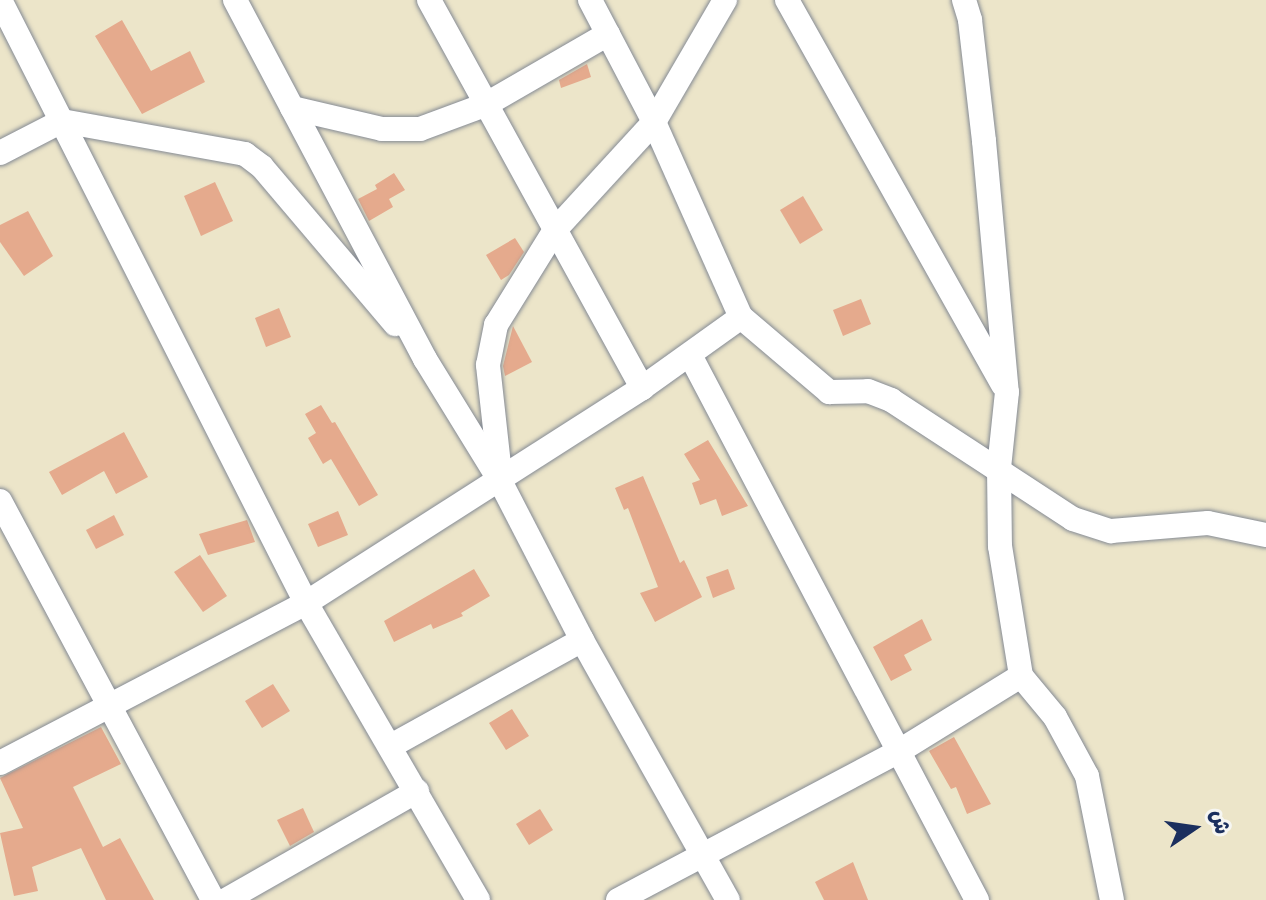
<!DOCTYPE html>
<html>
<head>
<meta charset="utf-8">
<style>
	body { margin:0 }
	#map { position:relative; width:1266px; height:900px; overflow:hidden; background:#ece5c9; font-family:"Gochi Hand","Playpen Sans Arabic",sans-serif }
	div>[style] { position:absolute }
	[style*='--x'] { left:calc(var(--x)*1px); top:calc(var(--y)*1px); width:calc(var(--w)*1px); rotate:calc(var(--a)*1deg) }
	.building>* { inset:0; background:#e5aa8d }
	.roads { filter:drop-shadow(0 0 2px #848a94) drop-shadow(0 0 2px #848a94) }
	.street>* { height:24px; margin:-12px; padding:0 12px; transform-origin:12px; border-radius:12px; background:#fff }
	span { translate:-50% -50%; white-space:nowrap; text-align:center; line-height:1.15; -webkit-text-stroke:7px #f6f6f2; paint-order:stroke }
	.north { position:absolute; left:1154px; top:788px; width:80px; height:80px; -webkit-text-stroke:6px #f6f6f2; paint-order:stroke; rotate:77deg; font-size:22px; font-weight:700; line-height:32px; text-align:center; color:#1b2f5e }
	.north::after { content:''; display:block; margin:auto; width:28px; height:36px; background:#1b2f5e; clip-path:polygon(50% 0,100% 100%,50% 72%,0 100%) }
</style>
</head>
<body>
<div id="map">
	<div class="building">
		<div style="clip-path:polygon(122px 20px,151px 71px,190px 51px,205px 82px,142px 114px,95px 36px)"></div>
		<div style="clip-path:polygon(587px 64px,591px 77px,561px 88px,559px 80px)"></div>
		<div style="clip-path:polygon(394px 173px,405px 190px,389px 199px,393px 207px,369px 221px,358px 199px,377px 189px,375px 185px)"></div>
		<div style="clip-path:polygon(215px 182px,233px 221px,201px 236px,184px 196px)"></div>
		<div style="clip-path:polygon(803px 196px,823px 230px,800px 244px,780px 210px)"></div>
		<div style="clip-path:polygon(28px 211px,53px 256px,24px 276px,0 242px,0 225px)"></div>
		<div style="clip-path:polygon(515px 238px,524px 252px,509px 275px,501px 280px,486px 255px)"></div>
		<div style="clip-path:polygon(861px 299px,871px 324px,843px 336px,833px 310px)"></div>
		<div style="clip-path:polygon(279px 308px,291px 337px,266px 347px,255px 318px)"></div>
		<div style="clip-path:polygon(513px 326px,532px 362px,505px 376px,503px 366px)"></div>
		<div style="clip-path:polygon(321px 405px,332px 423px,335px 422px,378px 495px,359px 506px,331px 459px,323px 464px,308px 438px,316px 433px,305px 414px)"></div>
		<div style="clip-path:polygon(124px 432px,148px 477px,116px 494px,104px 471px,62px 495px,49px 472px)"></div>
		<div style="clip-path:polygon(708px 440px,748px 506px,722px 516px,716px 499px,700px 505px,692px 483px,700px 480px,684px 454px)"></div>
		<div style="clip-path:polygon(643px 476px,680px 563px,684px 560px,702px 597px,655px 622px,640px 593px,658px 587px,628px 508px,624px 510px,615px 488px)"></div>
		<div style="clip-path:polygon(338px 511px,348px 535px,318px 547px,308px 524px)"></div>
		<div style="clip-path:polygon(114px 515px,124px 535px,96px 549px,86px 530px)"></div>
		<div style="clip-path:polygon(247px 520px,255px 542px,208px 555px,199px 534px)"></div>
		<div style="clip-path:polygon(200px 555px,227px 596px,203px 612px,174px 572px)"></div>
		<div style="clip-path:polygon(474px 569px,490px 596px,461px 613px,463px 616px,433px 629px,431px 624px,394px 642px,384px 621px)"></div>
		<div style="clip-path:polygon(728px 569px,735px 589px,713px 598px,706px 577px)"></div>
		<div style="clip-path:polygon(922px 619px,932px 640px,904px 655px,912px 670px,891px 681px,873px 647px)"></div>
		<div style="clip-path:polygon(273px 684px,290px 711px,262px 728px,245px 701px)"></div>
		<div style="clip-path:polygon(512px 709px,529px 736px,506px 750px,489px 723px)"></div>
		<div style="clip-path:polygon(101px 727px,121px 764px,73px 787px,103px 847px,120px 838px,154px 900px,106px 900px,81px 848px,32px 867px,38px 891px,14px 896px,0 833px,23px 828px,0 778px)"></div>
		<div style="clip-path:polygon(954px 737px,991px 804px,967px 814px,956px 787px,951px 789px,929px 751px)"></div>
		<div style="clip-path:polygon(303px 808px,314px 832px,290px 846px,277px 820px)"></div>
		<div style="clip-path:polygon(540px 809px,553px 830px,529px 845px,516px 824px)"></div>
		<div style="clip-path:polygon(853px 862px,868px 900px,824px 900px,815px 882px)"></div>
	</div>
	<div class="roads">
		<div class="street">
			<div style="--x:0;--y:0;--w:676;--a:63.09"></div>
			<div style="--x:306;--y:603;--w:343;--a:59.9"></div>
			<div style="--x:235;--y:0;--w:406;--a:62.1"></div>
			<div style="--x:425;--y:359;--w:143;--a:58.4"></div>
			<div style="--x:500;--y:481;--w:179;--a:62.7"></div>
			<div style="--x:582;--y:640;--w:298;--a:60.7"></div>
			<div style="--x:429;--y:0;--w:443;--a:61.2"></div>
			<div style="--x:590;--y:0;--w:138;--a:62.3"></div>
			<div style="--x:654;--y:122;--w:214;--a:66"></div>
			<div style="--x:741;--y:317;--w:116;--a:40.4"></div>
			<div style="--x:829;--y:392;--w:39;--a:-1"></div>
			<div style="--x:868;--y:391;--w:25;--a:21"></div>
			<div style="--x:891;--y:400;--w:217;--a:33.2"></div>
			<div style="--x:1073;--y:519;--w:40;--a:18"></div>
			<div style="--x:1111;--y:531;--w:97;--a:-4.7"></div>
			<div style="--x:1208;--y:523;--w:59;--a:11.7"></div>
			<div style="--x:787;--y:0;--w:441;--a:60.7"></div>
			<div style="--x:964;--y:0;--w:21;--a:73"></div>
			<div style="--x:970;--y:20;--w:122;--a:83.4"></div>
			<div style="--x:984;--y:141;--w:252;--a:84.8"></div>
			<div style="--x:1007;--y:392;--w:76;--a:96"></div>
			<div style="--x:999;--y:468;--w:78;--a:89.3"></div>
			<div style="--x:1000;--y:546;--w:132;--a:80.8"></div>
			<div style="--x:1021;--y:676;--w:53;--a:50.3"></div>
			<div style="--x:1055;--y:717;--w:67;--a:61.5"></div>
			<div style="--x:1087;--y:776;--w:126;--a:78.6"></div>
			<div style="--x:292;--y:108;--w:92;--a:13.1"></div>
			<div style="--x:382;--y:129;--w:38;--a:0"></div>
			<div style="--x:420;--y:129;--w:69;--a:-20.3"></div>
			<div style="--x:485;--y:105;--w:142;--a:-30"></div>
			<div style="--x:0;--y:153;--w:70;--a:-27.3"></div>
			<div style="--x:62;--y:121;--w:186;--a:10.2"></div>
			<div style="--x:245;--y:154;--w:21;--a:37"></div>
			<div style="--x:262;--y:167;--w:206;--a:49.7"></div>
			<div style="--x:690;--y:355;--w:616;--a:62.23"></div>
			<div style="--x:500;--y:474;--w:110;--a:-96.3"></div>
			<div style="--x:488;--y:365;--w:41;--a:-78.7"></div>
			<div style="--x:496;--y:325;--w:112;--a:-58.2"></div>
			<div style="--x:555;--y:230;--w:147;--a:-47.5"></div>
			<div style="--x:654;--y:122;--w:141;--a:-59.8"></div>
			<div style="--x:0;--y:501;--w:452;--a:61.9"></div>
			<div style="--x:391;--y:746;--w:218;--a:-29"></div>
			<div style="--x:0;--y:763;--w:345;--a:-27.6"></div>
			<div style="--x:306;--y:603;--w:399;--a:-32.6"></div>
			<div style="--x:642;--y:388;--w:122;--a:-35.6"></div>
			<div style="--x:226;--y:900;--w:220;--a:-29.7"></div>
			<div style="--x:618;--y:900;--w:320;--a:-27.9"></div>
			<div style="--x:901;--y:750;--w:141;--a:-31.7"></div>
		</div>
	</div>
	<div class="north">ش</div>
</div>
</body>
</html>
